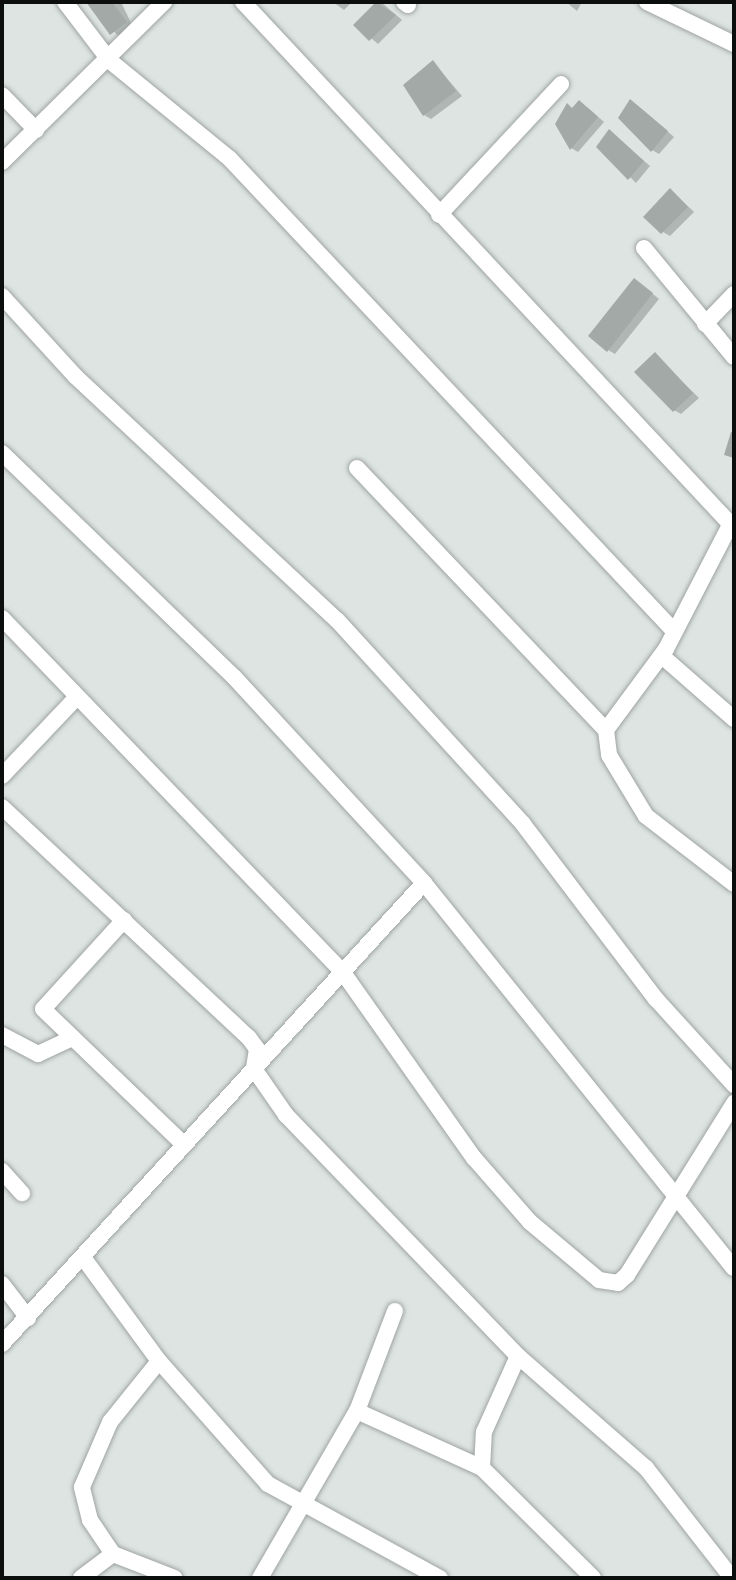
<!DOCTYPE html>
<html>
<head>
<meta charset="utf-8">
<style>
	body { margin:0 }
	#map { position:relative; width:736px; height:1580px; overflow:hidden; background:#dde4e2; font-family:"Fira Sans",sans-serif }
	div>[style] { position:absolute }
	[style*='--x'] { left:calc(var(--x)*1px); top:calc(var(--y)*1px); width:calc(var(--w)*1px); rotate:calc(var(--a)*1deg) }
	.shadow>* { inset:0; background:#0003 }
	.building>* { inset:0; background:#a3a9a7 }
	.roads { filter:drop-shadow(0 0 2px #9ea4a2) drop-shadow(0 0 2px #9ea4a2) }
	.minor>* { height:16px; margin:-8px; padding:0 8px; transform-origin:8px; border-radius:8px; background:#fff }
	span { translate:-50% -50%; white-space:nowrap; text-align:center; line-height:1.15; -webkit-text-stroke:8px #fff; paint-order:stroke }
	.frame { position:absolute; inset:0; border:4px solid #0b0e0d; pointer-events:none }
</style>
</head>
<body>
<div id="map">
	<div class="shadow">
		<div style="clip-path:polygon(88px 2px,121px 2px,133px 27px,119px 37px)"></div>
		<div style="clip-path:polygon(333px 2px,352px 2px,344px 10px)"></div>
		<div style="clip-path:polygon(381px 2px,402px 20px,378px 44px,356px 25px)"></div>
		<div style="clip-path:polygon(566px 2px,582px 2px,577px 11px)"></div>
		<div style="clip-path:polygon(433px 62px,462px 96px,431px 119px,424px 115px)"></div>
		<div style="clip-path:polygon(638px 106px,674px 137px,659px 154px,652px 150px)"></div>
		<div style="clip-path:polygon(587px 107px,604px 122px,578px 152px,571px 148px,574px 109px)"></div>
		<div style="clip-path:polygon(610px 132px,650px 166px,636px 183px,599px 146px)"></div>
		<div style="clip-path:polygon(671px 190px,694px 212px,670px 236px,663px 232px)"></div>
		<div style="clip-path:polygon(642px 285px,659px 299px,615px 354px,608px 350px)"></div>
		<div style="clip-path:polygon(655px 355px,699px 398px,681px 414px,674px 410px)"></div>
	</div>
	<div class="building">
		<div style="clip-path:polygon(86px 2px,112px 2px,127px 22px,110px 35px)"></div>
		<div style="clip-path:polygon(376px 2px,396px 15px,369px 41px,353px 25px)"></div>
		<div style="clip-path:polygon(433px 60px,456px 91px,423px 116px,403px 85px)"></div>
		<div style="clip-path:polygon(630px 99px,668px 131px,651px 152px,618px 118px)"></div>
		<div style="clip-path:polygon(579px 100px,598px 117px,570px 150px,555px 124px,567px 103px,572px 108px)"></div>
		<div style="clip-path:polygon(609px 129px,644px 161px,628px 180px,596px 147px)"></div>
		<div style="clip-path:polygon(670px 188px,688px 207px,661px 234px,643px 217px)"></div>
		<div style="clip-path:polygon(634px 278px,653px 293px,607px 352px,588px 336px)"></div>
		<div style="clip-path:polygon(655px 352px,693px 393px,673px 412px,634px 372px)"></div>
		<div style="clip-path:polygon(731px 432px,734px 432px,734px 458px,724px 455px)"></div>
	</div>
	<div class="roads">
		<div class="minor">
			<div style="--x:65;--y:2;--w:74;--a:52.7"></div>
			<div style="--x:110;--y:61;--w:154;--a:39.2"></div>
			<div style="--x:229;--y:158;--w:649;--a:46.75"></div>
			<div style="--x:243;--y:2;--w:720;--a:46.97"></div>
			<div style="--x:404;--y:2;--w:5;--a:37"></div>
			<div style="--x:647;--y:2;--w:97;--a:25.8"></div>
			<div style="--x:2;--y:95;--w:49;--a:45.8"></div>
			<div style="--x:2;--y:162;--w:228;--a:-44.6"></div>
			<div style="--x:439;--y:215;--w:179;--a:-47"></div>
			<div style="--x:644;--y:248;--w:141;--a:50.5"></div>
			<div style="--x:2;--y:296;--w:108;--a:47.6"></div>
			<div style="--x:75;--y:376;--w:358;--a:43"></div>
			<div style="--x:337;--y:620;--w:276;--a:47.6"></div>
			<div style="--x:523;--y:824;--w:220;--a:52.8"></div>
			<div style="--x:656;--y:999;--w:116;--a:47.8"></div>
			<div style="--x:705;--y:324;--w:42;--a:-46"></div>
			<div style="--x:2;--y:453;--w:322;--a:44"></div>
			<div style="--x:234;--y:677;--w:280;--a:47.3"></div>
			<div style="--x:424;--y:883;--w:494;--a:51.2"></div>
			<div style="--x:357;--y:468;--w:361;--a:46.5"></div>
			<div style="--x:606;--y:730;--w:101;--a:-53.5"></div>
			<div style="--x:666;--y:649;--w:140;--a:-62.7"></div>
			<div style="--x:2;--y:618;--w:494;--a:46.1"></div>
			<div style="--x:344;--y:974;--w:225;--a:54.8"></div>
			<div style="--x:474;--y:1158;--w:85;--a:48.8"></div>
			<div style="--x:530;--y:1222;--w:90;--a:40"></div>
			<div style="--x:599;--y:1280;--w:19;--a:9"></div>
			<div style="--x:618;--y:1283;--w:12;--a:-42"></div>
			<div style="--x:627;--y:1275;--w:203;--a:-58.1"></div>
			<div style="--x:662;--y:656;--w:96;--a:41.2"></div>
			<div style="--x:606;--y:730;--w:25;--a:83"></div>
			<div style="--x:609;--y:755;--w:71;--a:58.8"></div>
			<div style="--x:646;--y:816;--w:111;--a:37.7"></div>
			<div style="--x:2;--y:776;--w:105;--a:-46.5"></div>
			<div style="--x:2;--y:807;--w:338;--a:43.1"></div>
			<div style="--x:249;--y:1038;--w:14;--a:54"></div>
			<div style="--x:257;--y:1049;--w:20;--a:99"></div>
			<div style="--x:254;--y:1069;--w:56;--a:55.2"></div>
			<div style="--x:286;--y:1115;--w:335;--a:46.1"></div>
			<div style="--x:518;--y:1356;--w:170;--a:41.2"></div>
			<div style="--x:646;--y:1468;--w:140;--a:52"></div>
			<div style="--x:124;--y:920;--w:120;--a:132.3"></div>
			<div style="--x:43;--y:1009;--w:192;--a:43.9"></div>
			<div style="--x:2;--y:1035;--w:41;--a:27.8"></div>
			<div style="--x:38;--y:1054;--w:33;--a:-25"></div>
			<div style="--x:2;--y:1171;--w:30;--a:48"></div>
			<div style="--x:85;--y:1260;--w:125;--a:53.8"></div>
			<div style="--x:159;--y:1361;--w:164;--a:48.5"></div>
			<div style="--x:268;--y:1484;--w:196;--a:28.7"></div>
			<div style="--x:2;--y:1284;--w:43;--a:52.6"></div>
			<div style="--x:2;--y:1344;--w:625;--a:-47.53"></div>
			<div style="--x:357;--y:1411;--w:137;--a:24.5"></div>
			<div style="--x:482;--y:1468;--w:156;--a:44.7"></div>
			<div style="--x:482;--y:1468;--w:36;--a:-87"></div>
			<div style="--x:484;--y:1432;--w:83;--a:-65.9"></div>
			<div style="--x:113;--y:1554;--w:41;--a:-124.1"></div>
			<div style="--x:90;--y:1520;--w:34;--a:-104"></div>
			<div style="--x:82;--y:1487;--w:71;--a:-66.7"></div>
			<div style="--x:110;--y:1422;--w:78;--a:-51.2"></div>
			<div style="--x:81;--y:1578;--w:40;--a:-37"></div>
			<div style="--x:113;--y:1554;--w:66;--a:21.2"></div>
			<div style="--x:260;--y:1578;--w:193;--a:-59.9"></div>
			<div style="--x:357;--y:1411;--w:107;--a:-69.2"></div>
		</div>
	</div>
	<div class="frame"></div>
</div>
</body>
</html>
